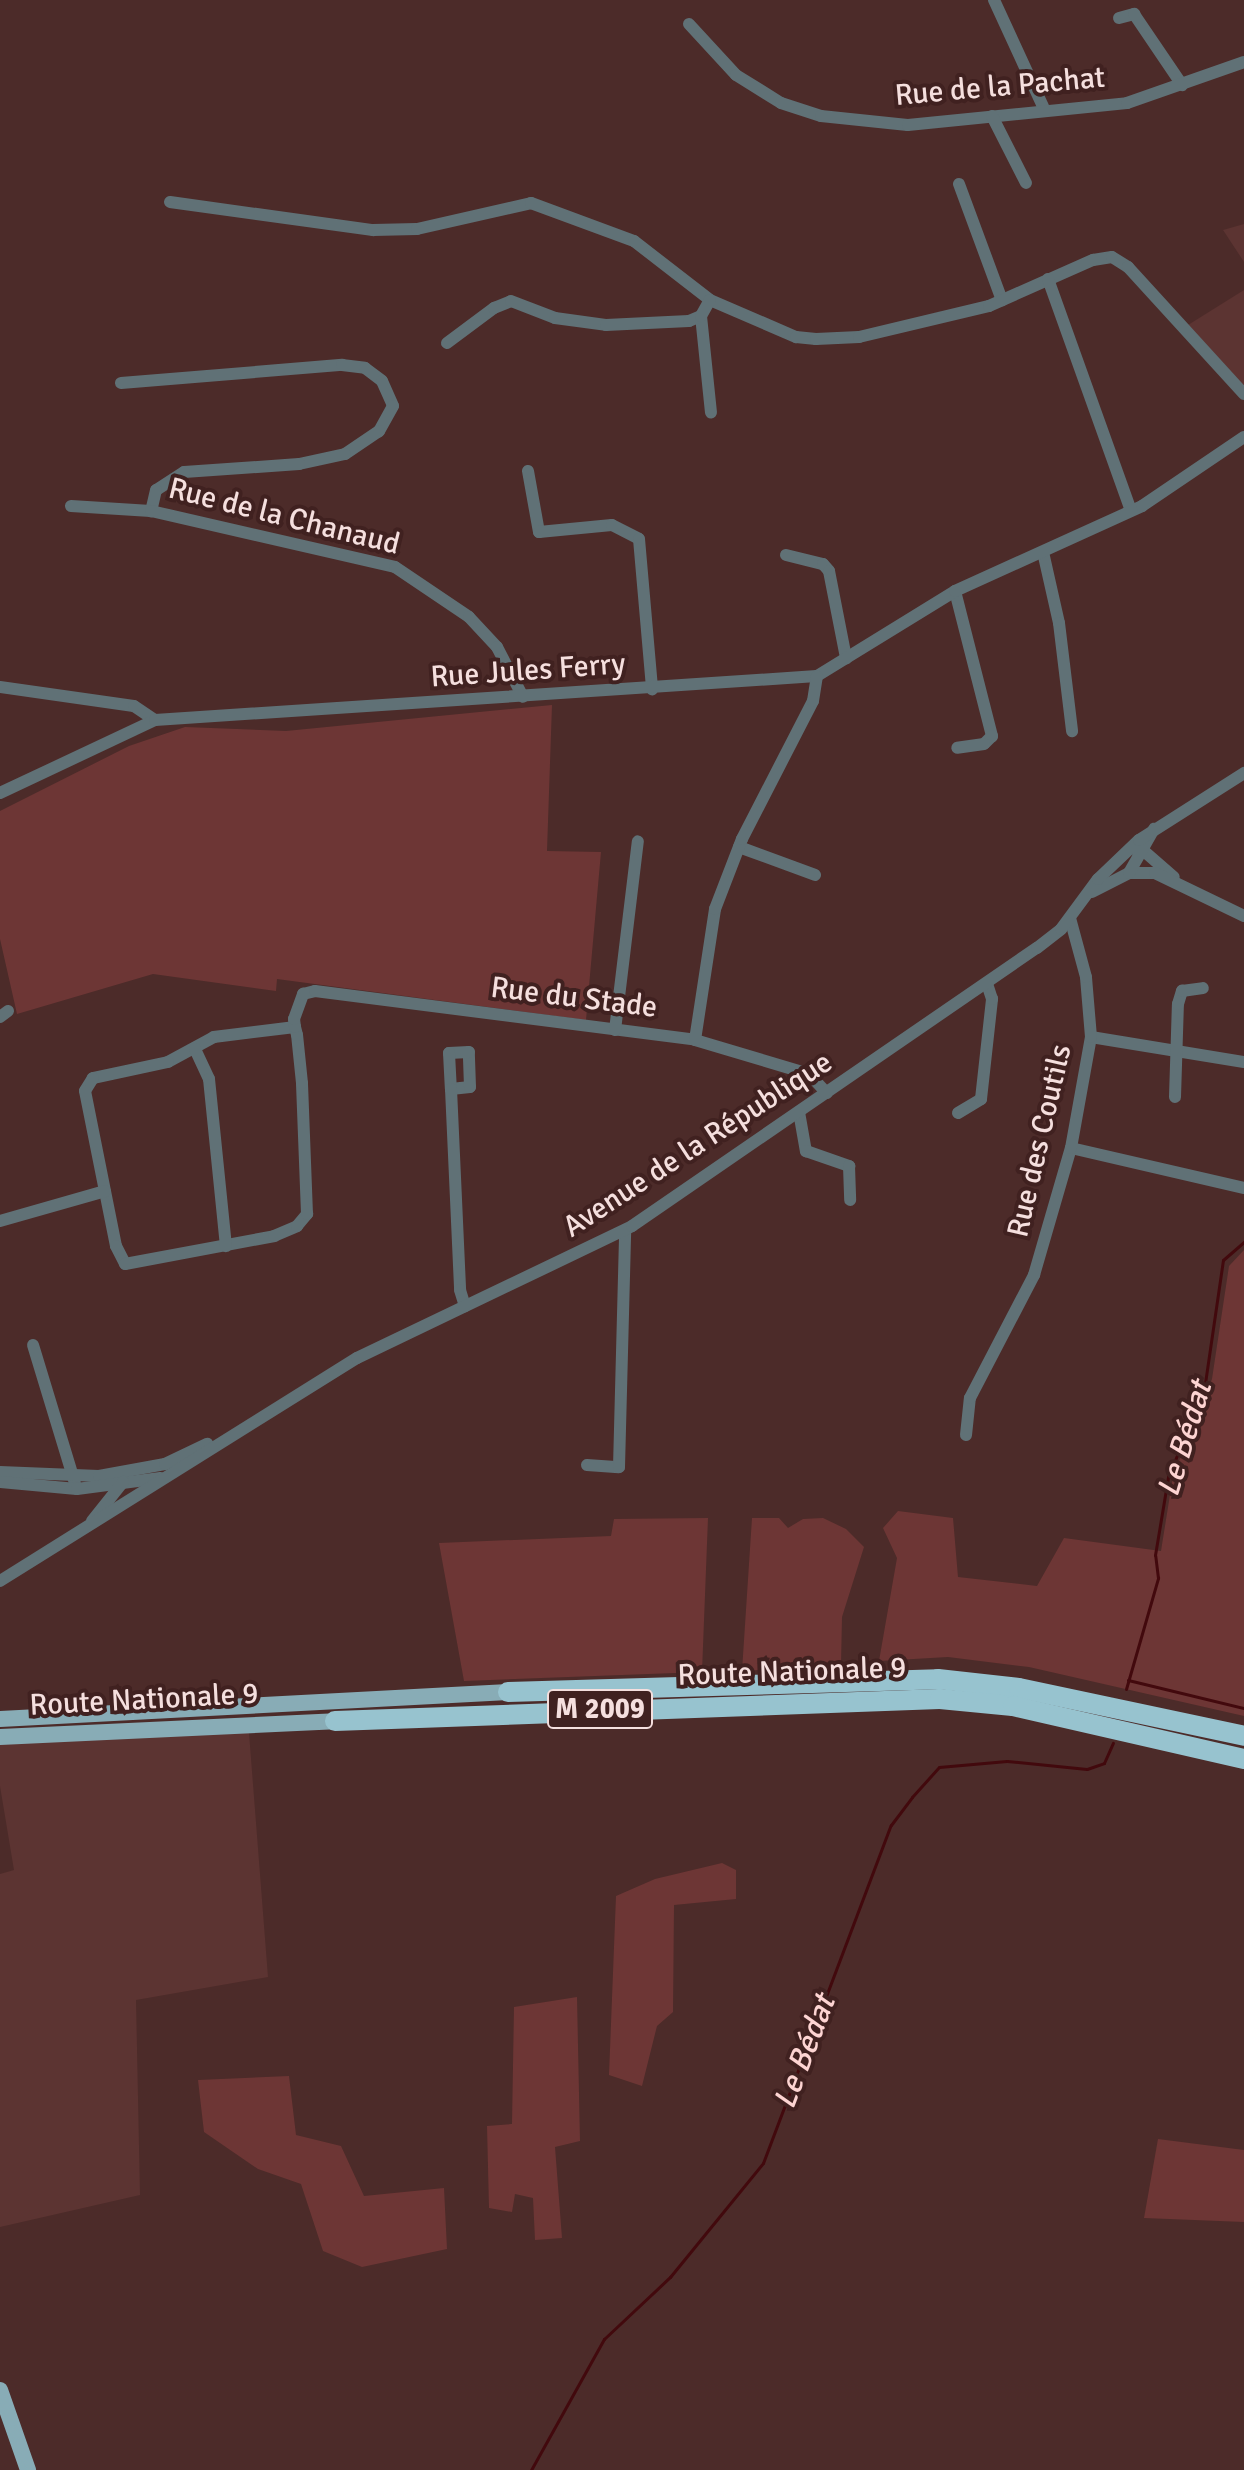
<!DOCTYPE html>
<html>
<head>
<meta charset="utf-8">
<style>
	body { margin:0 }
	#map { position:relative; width:1244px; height:2470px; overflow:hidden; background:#4c2b29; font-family:Signika,sans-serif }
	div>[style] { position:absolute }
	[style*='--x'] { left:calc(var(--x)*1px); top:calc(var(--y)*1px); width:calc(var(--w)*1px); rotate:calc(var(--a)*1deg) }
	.built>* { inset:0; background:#5c3432 }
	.green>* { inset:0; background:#6d3635 }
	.stream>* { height:3px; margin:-1.5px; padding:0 1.5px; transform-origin:1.5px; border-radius:1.5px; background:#42090d }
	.minor>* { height:12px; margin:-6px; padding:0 6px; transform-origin:6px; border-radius:6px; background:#607176 }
	.major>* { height:16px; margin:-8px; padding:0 8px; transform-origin:8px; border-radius:8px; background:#88acb6 }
	.highway>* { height:20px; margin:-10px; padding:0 10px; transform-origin:10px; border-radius:10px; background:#97c3cf }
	span { translate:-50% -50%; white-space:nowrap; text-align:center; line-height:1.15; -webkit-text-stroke:8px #402120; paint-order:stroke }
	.shield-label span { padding:2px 6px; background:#402120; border:2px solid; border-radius:6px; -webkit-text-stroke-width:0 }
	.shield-label { font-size:28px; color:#f5dfde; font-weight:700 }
	.street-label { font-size:30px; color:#f5dfde }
	.water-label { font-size:32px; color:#fdd4d2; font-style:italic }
</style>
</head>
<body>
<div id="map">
	<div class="built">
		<div style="clip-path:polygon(1244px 224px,1244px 262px,1223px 230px)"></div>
		<div style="clip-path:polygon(1244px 290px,1244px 386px,1188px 325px)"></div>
		<div style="clip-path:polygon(248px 1720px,268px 1977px,136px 2000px,140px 2195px,0 2227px,0 1874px,14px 1870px,0 1786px,0 1740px)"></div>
	</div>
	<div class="green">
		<div style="clip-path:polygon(552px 705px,547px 851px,601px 852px,586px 1020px,277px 979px,276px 991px,153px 974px,17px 1014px,0 939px,0 811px,129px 746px,185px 727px,286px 731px)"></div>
		<div style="clip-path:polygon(1244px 1250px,1244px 1716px,1029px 1667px,948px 1657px,879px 1661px,897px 1558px,883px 1528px,898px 1511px,953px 1518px,958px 1577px,1037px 1586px,1064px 1538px,1161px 1551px,1173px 1476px,1212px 1379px,1229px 1266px)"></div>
		<div style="clip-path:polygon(708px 1518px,702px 1672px,464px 1681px,439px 1543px,611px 1536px,614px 1519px)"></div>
		<div style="clip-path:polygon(752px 1518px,779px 1518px,788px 1528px,803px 1519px,823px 1518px,846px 1529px,864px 1547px,842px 1617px,841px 1665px,742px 1671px)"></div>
		<div style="clip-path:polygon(722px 1863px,736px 1870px,736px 1899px,674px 1905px,673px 2012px,657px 2026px,642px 2086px,609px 2075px,616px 1896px,655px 1879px)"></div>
		<div style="clip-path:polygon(577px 1997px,580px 2141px,555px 2147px,562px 2238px,535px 2240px,533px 2198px,515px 2194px,512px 2212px,489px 2208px,487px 2126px,512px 2124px,514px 2007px)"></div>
		<div style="clip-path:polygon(289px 2076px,296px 2135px,341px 2146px,364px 2196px,444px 2188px,447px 2249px,362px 2267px,323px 2251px,301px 2184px,258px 2169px,204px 2132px,198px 2080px)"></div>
		<div style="clip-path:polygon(1158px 2139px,1244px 2150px,1244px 2222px,1144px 2218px)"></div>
	</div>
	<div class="stream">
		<div style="--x:1128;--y:1680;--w:119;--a:13.6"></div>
		<div style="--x:1126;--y:1689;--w:116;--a:-73.9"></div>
		<div style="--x:1158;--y:1578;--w:23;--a:-97"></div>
		<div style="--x:1155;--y:1555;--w:79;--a:-80.5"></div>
		<div style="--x:1168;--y:1477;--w:94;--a:-67.5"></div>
		<div style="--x:1204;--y:1390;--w:131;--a:-81.7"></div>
		<div style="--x:1223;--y:1260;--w:28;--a:-41"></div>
		<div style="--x:531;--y:2470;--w:150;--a:-60.9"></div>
		<div style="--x:604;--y:2339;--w:91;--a:-43.2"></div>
		<div style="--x:670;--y:2277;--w:147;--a:-50.8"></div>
		<div style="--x:763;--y:2163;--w:361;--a:-69.3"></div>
		<div style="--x:891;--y:1825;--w:35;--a:-53"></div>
		<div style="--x:912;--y:1797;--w:40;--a:-48"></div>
		<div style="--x:939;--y:1767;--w:68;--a:-5"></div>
		<div style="--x:1007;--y:1761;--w:80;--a:5.7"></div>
		<div style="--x:1087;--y:1769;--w:18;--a:-19"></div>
		<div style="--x:1104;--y:1763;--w:22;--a:-66"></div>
	</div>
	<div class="minor">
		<div style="--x:994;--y:0;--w:122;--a:65.3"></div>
		<div style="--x:1119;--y:18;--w:16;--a:-15"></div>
		<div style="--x:1134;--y:14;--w:86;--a:55.9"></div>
		<div style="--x:689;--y:24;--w:69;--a:47.3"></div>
		<div style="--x:736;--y:75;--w:53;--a:31.9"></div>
		<div style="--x:781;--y:103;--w:42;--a:18"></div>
		<div style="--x:821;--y:116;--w:87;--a:5.9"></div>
		<div style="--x:908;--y:125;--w:220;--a:-5.7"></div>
		<div style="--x:1127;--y:103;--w:124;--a:-19.3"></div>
		<div style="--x:992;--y:116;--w:75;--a:63.1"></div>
		<div style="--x:959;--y:184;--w:124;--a:69.7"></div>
		<div style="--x:170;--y:202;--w:205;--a:7.9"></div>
		<div style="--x:373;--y:230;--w:44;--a:-1.3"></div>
		<div style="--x:417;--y:229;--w:117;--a:-12.8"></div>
		<div style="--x:531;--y:203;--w:110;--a:20.3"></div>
		<div style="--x:634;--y:241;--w:96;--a:37.8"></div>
		<div style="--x:710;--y:300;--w:94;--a:23.3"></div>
		<div style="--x:796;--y:337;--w:20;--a:6"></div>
		<div style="--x:816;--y:339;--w:43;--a:-2.7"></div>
		<div style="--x:859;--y:337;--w:134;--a:-13.4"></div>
		<div style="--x:989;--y:306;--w:114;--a:-23.9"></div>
		<div style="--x:1093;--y:260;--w:19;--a:-9"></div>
		<div style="--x:1112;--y:257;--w:19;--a:32"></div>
		<div style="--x:1128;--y:267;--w:172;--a:47.6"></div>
		<div style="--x:1048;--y:279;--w:246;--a:70.3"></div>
		<div style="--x:701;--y:316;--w:97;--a:84.1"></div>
		<div style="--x:447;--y:343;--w:59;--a:-36.7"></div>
		<div style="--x:494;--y:308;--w:18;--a:-22"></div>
		<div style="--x:511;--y:301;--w:47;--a:21.1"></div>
		<div style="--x:555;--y:318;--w:51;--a:7.8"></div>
		<div style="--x:606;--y:325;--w:83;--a:-2.8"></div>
		<div style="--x:689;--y:321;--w:13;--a:-23"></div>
		<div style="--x:701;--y:316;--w:18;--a:-61"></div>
		<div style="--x:121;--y:383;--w:222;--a:-4.7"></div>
		<div style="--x:342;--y:365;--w:23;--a:7"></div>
		<div style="--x:365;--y:368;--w:21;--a:37"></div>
		<div style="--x:382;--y:381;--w:27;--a:66"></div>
		<div style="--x:393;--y:406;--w:29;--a:119"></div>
		<div style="--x:379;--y:431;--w:41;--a:145.9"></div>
		<div style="--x:345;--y:454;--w:47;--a:167.7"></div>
		<div style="--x:299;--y:464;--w:115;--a:176"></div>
		<div style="--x:184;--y:472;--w:33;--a:147"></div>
		<div style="--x:156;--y:490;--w:22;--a:103"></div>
		<div style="--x:528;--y:471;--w:62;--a:79.8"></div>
		<div style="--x:539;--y:532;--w:73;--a:-5.5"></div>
		<div style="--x:612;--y:525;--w:30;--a:27"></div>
		<div style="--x:639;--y:539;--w:151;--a:85"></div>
		<div style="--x:71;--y:506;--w:80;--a:3.6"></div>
		<div style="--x:151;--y:511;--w:250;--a:12.9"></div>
		<div style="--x:395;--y:567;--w:89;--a:34"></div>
		<div style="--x:469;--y:617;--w:41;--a:47"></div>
		<div style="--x:497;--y:647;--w:56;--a:62.5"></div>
		<div style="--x:1043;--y:552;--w:73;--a:77.3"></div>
		<div style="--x:1059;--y:623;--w:109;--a:83.1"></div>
		<div style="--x:786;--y:555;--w:38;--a:14"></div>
		<div style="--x:823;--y:564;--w:9;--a:49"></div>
		<div style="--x:829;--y:571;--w:89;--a:78.9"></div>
		<div style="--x:955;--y:591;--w:150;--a:75.7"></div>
		<div style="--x:992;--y:736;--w:11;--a:135"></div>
		<div style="--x:984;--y:744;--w:27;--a:172"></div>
		<div style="--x:0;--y:687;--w:135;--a:8.1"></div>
		<div style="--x:134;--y:706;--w:25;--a:34"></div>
		<div style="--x:0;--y:793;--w:171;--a:-25.2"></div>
		<div style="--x:155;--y:720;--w:663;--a:-3.8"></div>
		<div style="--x:817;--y:676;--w:162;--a:-31.6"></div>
		<div style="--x:955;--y:591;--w:205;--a:-24.4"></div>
		<div style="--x:1142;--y:506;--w:123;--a:-34.1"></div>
		<div style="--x:739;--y:847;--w:81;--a:20.2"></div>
		<div style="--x:1138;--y:853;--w:7;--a:-8"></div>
		<div style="--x:1145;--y:852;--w:38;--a:41"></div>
		<div style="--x:1129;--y:873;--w:26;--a:0"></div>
		<div style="--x:1155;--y:873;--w:99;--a:25.8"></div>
		<div style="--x:1092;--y:892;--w:42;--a:-27.2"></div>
		<div style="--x:1129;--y:873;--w:51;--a:-60.4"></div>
		<div style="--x:0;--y:1017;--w:10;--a:-37"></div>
		<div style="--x:295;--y:1027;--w:82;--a:173"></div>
		<div style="--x:214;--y:1037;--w:52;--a:151.5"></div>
		<div style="--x:168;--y:1062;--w:77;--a:168"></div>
		<div style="--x:93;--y:1078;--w:15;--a:122"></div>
		<div style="--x:85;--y:1091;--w:158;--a:78.7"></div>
		<div style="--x:116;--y:1246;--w:20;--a:63"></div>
		<div style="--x:125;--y:1264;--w:152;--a:-10.6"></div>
		<div style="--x:274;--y:1236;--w:25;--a:-23"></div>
		<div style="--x:297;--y:1226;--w:16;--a:-50"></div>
		<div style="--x:307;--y:1214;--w:131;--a:-92.2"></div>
		<div style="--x:302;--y:1083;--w:48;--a:-95.9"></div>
		<div style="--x:297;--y:1035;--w:8;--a:-104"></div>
		<div style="--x:295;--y:1027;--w:8;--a:-97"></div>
		<div style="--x:294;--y:1019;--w:27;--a:-70"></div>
		<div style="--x:303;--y:994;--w:12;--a:-14"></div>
		<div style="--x:315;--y:991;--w:383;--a:7.3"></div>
		<div style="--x:695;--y:1040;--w:119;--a:16.6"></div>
		<div style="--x:809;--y:1074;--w:26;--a:47"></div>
		<div style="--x:615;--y:1030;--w:190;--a:-83.1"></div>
		<div style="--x:1091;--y:1037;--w:155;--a:9.3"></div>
		<div style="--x:695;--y:1040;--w:133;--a:-81.3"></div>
		<div style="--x:715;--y:909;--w:75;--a:-68.9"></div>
		<div style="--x:742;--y:839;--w:155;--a:-62.8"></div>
		<div style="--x:813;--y:701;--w:25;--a:-81"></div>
		<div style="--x:195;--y:1049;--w:33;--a:65"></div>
		<div style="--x:209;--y:1079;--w:168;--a:84.2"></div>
		<div style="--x:451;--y:1089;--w:19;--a:-6"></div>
		<div style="--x:470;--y:1087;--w:35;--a:-92"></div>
		<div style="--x:469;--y:1052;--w:20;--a:177"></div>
		<div style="--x:449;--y:1053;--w:36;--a:87"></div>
		<div style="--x:451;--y:1089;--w:201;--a:87.4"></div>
		<div style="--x:460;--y:1290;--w:17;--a:73"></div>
		<div style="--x:1175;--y:1097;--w:93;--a:-88.2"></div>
		<div style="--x:1178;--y:1004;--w:14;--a:-73"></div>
		<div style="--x:1182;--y:991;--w:21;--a:-8"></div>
		<div style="--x:799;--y:1112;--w:40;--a:80"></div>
		<div style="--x:806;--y:1151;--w:46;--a:19.2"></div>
		<div style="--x:849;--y:1166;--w:34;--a:88"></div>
		<div style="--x:958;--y:1113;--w:27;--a:-31"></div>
		<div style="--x:981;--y:1099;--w:101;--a:-83.7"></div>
		<div style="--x:992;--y:999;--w:16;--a:-108"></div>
		<div style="--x:1071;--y:1148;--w:178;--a:13"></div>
		<div style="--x:0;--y:1221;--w:109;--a:-15.9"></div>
		<div style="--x:33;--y:1345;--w:144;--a:73.1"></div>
		<div style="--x:966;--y:1435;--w:37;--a:-84"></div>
		<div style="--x:970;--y:1398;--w:139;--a:-62.5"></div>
		<div style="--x:1034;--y:1275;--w:132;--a:-73.8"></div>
		<div style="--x:1071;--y:1148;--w:113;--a:-79.8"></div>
		<div style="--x:1091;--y:1037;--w:60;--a:-94.8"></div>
		<div style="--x:1086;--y:977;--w:61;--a:-105.2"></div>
		<div style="--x:587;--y:1465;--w:32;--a:4"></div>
		<div style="--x:619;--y:1467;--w:237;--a:-88.5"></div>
		<div style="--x:0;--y:1472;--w:99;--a:2.3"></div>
		<div style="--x:99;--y:1476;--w:67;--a:-10.3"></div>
		<div style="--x:165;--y:1464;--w:47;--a:-25.5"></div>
		<div style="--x:0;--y:1482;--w:77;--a:5.2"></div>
		<div style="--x:77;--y:1489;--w:84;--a:-7.5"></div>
		<div style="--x:92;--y:1521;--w:50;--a:-51.5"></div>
		<div style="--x:0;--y:1581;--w:421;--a:-32"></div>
		<div style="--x:357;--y:1358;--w:305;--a:-25.6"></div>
		<div style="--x:632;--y:1226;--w:491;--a:-34.5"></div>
		<div style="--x:1037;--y:948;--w:31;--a:-38"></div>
		<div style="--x:1061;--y:929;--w:62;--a:-53.5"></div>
		<div style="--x:1098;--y:879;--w:57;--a:-43.6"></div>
		<div style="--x:1139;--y:840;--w:125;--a:-32.5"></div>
	</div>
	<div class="major">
		<div style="--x:0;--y:1719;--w:509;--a:-3.04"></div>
		<div style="--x:0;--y:1737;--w:335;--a:-2.7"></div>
		<div style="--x:0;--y:2390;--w:85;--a:70.7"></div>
	</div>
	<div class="highway">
		<div style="--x:508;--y:1692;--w:430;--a:-1.7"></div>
		<div style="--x:938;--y:1679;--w:81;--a:6.3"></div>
		<div style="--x:1019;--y:1688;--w:230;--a:12"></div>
		<div style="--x:335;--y:1721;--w:605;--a:-2.08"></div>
		<div style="--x:940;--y:1699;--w:73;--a:5.5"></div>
		<div style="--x:1013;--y:1706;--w:237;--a:12.9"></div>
	</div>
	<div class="shield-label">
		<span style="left:600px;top:1709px">M 2009</span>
	</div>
	<div class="street-label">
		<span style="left:1000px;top:87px;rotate:-5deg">Rue de la Pachat</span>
		<span style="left:284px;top:517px;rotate:14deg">Rue de la Chanaud</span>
		<span style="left:528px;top:671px;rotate:-4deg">Rue Jules Ferry</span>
		<span style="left:574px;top:998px;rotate:7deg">Rue du Stade</span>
		<span style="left:1040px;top:1141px;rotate:-77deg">Rue des Coutils</span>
		<span style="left:698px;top:1145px;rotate:-33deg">Avenue de la République</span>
		<span style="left:792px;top:1672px;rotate:-2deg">Route Nationale 9</span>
		<span style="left:144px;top:1700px;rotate:-3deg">Route Nationale 9</span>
	</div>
	<div class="water-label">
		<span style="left:1185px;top:1439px;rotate:-73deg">Le Bédat</span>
		<span style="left:805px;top:2052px;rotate:-69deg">Le Bédat</span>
	</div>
</div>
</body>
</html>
